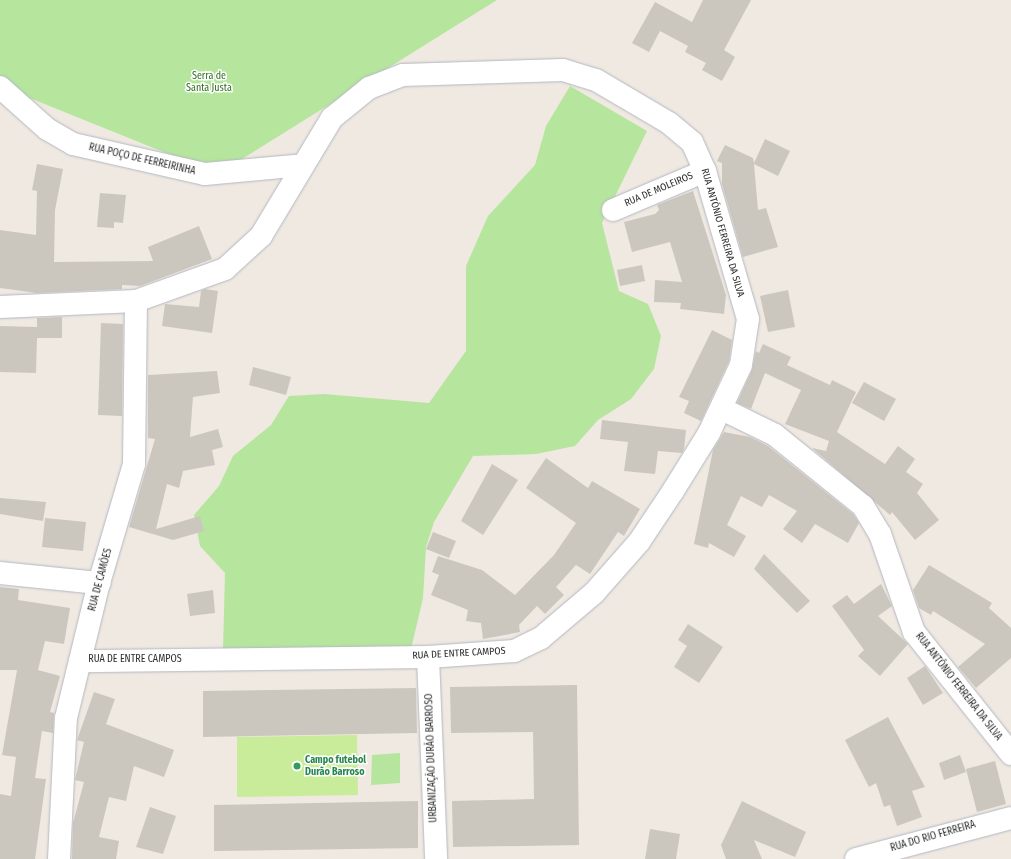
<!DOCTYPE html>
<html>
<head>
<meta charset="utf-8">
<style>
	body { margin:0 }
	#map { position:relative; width:1011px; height:859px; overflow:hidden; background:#efe9e1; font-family:"Fira Sans Condensed",sans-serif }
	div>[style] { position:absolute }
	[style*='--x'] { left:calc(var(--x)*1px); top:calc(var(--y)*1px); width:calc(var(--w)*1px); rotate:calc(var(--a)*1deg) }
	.green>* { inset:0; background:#b6e59e }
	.pitch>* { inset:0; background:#c9ec9a }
	.building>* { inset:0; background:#cbc7bf }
	.roads { filter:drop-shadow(0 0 1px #b4b7c1) drop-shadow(0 0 1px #b4b7c1) }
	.street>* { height:22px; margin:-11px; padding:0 11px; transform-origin:11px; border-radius:11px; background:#fff }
	.secondary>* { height:22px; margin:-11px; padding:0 11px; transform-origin:11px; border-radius:11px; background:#fff }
	.dots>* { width:11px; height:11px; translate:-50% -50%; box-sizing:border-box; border:2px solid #fff; border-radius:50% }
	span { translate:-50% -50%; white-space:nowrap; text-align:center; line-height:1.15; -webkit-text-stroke:3px #fff; paint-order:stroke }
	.park-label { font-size:10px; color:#2c6e1b }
	.street-label { font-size:10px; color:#2e2e2e }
	.leisure-label { font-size:10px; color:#27864d; font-weight:700 }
	.left { translate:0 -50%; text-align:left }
</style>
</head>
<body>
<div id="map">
	<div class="green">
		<div style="clip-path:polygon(0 0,497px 0,218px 174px,0 86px)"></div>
		<div style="clip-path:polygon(570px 86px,647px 131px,602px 223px,619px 291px,648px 304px,661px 336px,654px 369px,631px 399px,598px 420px,575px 446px,536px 454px,473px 456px,434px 522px,426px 547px,423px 598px,411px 649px,223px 649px,225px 573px,200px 546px,194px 515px,219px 486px,233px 456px,271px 425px,289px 396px,324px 394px,429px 403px,466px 351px,466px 266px,488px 216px,535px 165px,546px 126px)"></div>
		<div style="clip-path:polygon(400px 753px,400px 783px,371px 785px,372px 755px)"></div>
	</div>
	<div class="pitch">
		<div style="clip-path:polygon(357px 735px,358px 795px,237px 797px,237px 737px)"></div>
	</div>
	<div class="building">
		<div style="clip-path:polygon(703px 0,751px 0,724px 50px,735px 57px,722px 81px,702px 70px,706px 63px,685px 52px,688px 46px,660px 31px,649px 52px,632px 43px,655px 2px,692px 22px)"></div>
		<div style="clip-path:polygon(765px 139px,790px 151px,778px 176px,754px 164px,758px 210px,766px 208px,778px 247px,743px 257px,722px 184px,722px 163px,717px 161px,725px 145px,753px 158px,754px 163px)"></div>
		<div style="clip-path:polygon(37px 164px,63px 169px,55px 210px,54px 262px,153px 261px,148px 247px,199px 226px,212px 259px,140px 286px,122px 285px,122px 289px,37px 293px,0 288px,0 230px,36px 235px,37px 191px,32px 190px)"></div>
		<div style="clip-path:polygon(693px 191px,726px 295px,724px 314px,680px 309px,681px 303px,654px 302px,655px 280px,682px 282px,670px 242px,632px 252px,624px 222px,655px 214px,659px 210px,657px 205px)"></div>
		<div style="clip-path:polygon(100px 193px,126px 195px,123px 223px,114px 222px,114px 228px,97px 227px)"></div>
		<div style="clip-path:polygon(642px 265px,645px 281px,620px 286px,617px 270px)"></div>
		<div style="clip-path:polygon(205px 289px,218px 291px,212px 333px,162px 326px,165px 304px,199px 307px,201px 291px)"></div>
		<div style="clip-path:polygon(788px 290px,795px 327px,768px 332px,760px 296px)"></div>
		<div style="clip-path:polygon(62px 317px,62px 338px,37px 338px,36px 373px,0 372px,0 326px,37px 327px,37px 318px)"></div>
		<div style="clip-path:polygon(101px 323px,123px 324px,122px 416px,98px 415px)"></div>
		<div style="clip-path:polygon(712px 330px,732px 340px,729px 361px,701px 421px,684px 413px,689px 401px,679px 397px)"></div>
		<div style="clip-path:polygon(763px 344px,791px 357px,787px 365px,830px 385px,832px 380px,856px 392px,837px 432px,885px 464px,898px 446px,915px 459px,906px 472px,923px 484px,917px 493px,939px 520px,915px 540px,892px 512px,890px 515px,812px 448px,826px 451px,829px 441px,785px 424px,801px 390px,765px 373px,751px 409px,737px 403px,752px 370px,756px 351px,759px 353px)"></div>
		<div style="clip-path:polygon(253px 367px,291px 377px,286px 395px,249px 385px)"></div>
		<div style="clip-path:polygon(217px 371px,220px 393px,193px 397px,190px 437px,218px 429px,223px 447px,212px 450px,215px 465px,183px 471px,179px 488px,167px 484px,156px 529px,200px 516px,204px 531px,173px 540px,129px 527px,155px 439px,148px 438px,148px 375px)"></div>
		<div style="clip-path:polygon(864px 382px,896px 399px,884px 421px,852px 403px)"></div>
		<div style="clip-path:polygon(602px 420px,686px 430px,684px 449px,682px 453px,658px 451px,655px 474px,624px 471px,628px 442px,600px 439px)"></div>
		<div style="clip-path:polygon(724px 432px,750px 437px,768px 446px,853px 514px,859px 523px,848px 543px,815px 524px,802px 543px,783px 529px,797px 511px,769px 495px,762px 507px,741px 496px,727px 525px,746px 536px,734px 557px,709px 543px,708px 548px,694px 544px,713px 450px)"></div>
		<div style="clip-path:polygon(546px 458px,588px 488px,592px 481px,640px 509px,624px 536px,618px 532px,590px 574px,576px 565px,556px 587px,564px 595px,545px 614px,537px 606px,519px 625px,520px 632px,483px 639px,481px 623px,466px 621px,468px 610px,431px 595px,439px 575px,432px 572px,438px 556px,482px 570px,515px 595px,554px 555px,576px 523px,526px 488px)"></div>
		<div style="clip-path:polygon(492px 464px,518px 480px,483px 535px,461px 521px)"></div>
		<div style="clip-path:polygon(0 498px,46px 502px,43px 521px,0 514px)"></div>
		<div style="clip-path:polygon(45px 518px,86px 522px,83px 551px,42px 547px)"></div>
		<div style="clip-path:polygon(433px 532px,456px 541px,449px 558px,426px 549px)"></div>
		<div style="clip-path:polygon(764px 554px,810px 601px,797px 613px,754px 569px)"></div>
		<div style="clip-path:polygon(929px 565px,992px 603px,989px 608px,1011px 628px,1011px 658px,976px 688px,958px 667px,985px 644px,933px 611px,931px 615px,919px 608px,913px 590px)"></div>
		<div style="clip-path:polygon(881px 584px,892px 606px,878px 616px,908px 644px,880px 676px,858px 656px,864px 650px,832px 606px,847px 595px,854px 604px)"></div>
		<div style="clip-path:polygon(0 587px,19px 589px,18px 600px,70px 608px,64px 644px,45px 641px,38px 670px,60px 676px,50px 712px,54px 713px,53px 733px,42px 731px,35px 778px,46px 779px,35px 859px,0 859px,0 794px,11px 796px,16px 757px,2px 755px,17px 670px,0 670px)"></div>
		<div style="clip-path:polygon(213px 590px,215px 613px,190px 616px,187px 594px)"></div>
		<div style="clip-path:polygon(688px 624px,723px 647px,699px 683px,674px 667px,687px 646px,678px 640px)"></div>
		<div style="clip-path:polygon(925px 666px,943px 693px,923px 705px,907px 678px)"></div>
		<div style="clip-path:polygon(577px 685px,579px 845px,453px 847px,452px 801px,534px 799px,533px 732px,451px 733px,450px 687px)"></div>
		<div style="clip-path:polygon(416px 688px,417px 733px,203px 737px,203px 691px)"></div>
		<div style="clip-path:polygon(94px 692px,115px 699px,106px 724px,174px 750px,164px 777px,134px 766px,126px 801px,109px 797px,99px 837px,119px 841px,116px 859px,72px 859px,73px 823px,84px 782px,75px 780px,84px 742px,77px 740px)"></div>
		<div style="clip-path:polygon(888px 717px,925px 787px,912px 791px,922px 817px,897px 826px,890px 805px,884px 807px,876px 783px,869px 787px,845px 740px)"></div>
		<div style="clip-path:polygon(960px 755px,966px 772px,944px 780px,939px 763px)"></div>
		<div style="clip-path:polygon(995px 761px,1006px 804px,977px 812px,966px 769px)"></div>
		<div style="clip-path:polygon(418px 801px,418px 848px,214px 851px,214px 805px)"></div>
		<div style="clip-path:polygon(742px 801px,806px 832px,795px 857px,754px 840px,762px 859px,726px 859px,721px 845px)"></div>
		<div style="clip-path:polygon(150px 807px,176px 816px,163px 854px,136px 847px)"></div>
		<div style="clip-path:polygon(650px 829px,680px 834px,676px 859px,645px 859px)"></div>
	</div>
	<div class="roads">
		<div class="street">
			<div style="--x:0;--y:87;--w:63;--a:41.8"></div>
			<div style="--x:47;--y:129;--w:30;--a:30"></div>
			<div style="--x:73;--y:144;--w:135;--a:12.8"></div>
			<div style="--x:205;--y:174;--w:98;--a:-5.2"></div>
			<div style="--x:613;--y:210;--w:100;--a:-23"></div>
			<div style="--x:0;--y:307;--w:136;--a:-2.5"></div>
			<div style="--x:136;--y:301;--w:95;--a:-19.8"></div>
			<div style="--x:225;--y:269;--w:49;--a:-42.5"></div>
			<div style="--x:261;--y:236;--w:138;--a:-59"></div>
			<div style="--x:332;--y:118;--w:48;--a:-39"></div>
			<div style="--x:369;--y:88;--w:36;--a:-21"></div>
			<div style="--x:403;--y:75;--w:160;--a:-1.8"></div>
			<div style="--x:563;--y:70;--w:34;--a:17"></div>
			<div style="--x:596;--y:80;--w:85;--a:30.5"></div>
			<div style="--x:669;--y:123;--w:30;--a:40"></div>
			<div style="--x:692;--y:142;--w:32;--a:66"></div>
			<div style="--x:705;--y:171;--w:154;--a:73.8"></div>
			<div style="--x:748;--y:319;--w:47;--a:98.7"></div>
			<div style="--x:741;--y:365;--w:75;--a:115.2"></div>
			<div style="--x:709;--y:433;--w:68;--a:121.8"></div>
			<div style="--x:673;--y:491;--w:61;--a:123.7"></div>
			<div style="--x:639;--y:542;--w:68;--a:131.4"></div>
			<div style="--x:594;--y:593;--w:70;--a:139.7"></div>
			<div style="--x:541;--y:638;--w:30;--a:154"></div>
			<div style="--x:514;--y:651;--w:86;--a:176"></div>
			<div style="--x:428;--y:657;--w:348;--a:179.3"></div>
			<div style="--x:722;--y:409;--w:59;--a:26.1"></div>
			<div style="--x:775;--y:435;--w:113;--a:38.9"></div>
			<div style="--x:863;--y:506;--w:33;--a:59"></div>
			<div style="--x:880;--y:534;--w:104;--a:70.9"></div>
			<div style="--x:914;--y:632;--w:156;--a:51.5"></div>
			<div style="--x:0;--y:573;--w:100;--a:5.8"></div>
			<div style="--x:428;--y:657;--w:202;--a:87.7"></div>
			<div style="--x:59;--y:859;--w:141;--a:-87.2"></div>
			<div style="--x:66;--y:718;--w:139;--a:-76.3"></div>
			<div style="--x:99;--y:583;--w:124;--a:-73.6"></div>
			<div style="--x:134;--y:464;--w:163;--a:-89.3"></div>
		</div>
		<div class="secondary">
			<div style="--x:856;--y:859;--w:160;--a:-14.8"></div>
		</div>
	</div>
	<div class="dots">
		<div style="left:297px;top:766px;background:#2e9e5b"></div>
	</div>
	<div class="park-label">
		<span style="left:209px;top:82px">Serra de<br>Santa Justa</span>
	</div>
	<div class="street-label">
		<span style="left:142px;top:160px;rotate:13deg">RUA POÇO DE FERREIRINHA</span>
		<span style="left:659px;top:190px;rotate:-23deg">RUA DE MOLEIROS</span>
		<span style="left:722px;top:233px;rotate:74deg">RUA ANTÓNIO FERREIRA DA SILVA</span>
		<span style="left:101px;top:580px;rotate:-75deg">RUA DE CAMÕES</span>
		<span style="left:459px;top:654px;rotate:-3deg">RUA DE ENTRE CAMPOS</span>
		<span style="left:135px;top:660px">RUA DE ENTRE CAMPOS</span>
		<span style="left:958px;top:687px;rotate:52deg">RUA ANTÓNIO FERREIRA DA SILVA</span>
		<span style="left:432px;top:758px;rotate:-92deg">URBANIZAÇÃO DURÃO BARROSO</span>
		<span style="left:933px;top:837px;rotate:-16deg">RUA DO RIO FERREIRA</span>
	</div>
	<div class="leisure-label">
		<span class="left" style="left:305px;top:766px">Campo futebol<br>Durão Barroso</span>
	</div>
</div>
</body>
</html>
